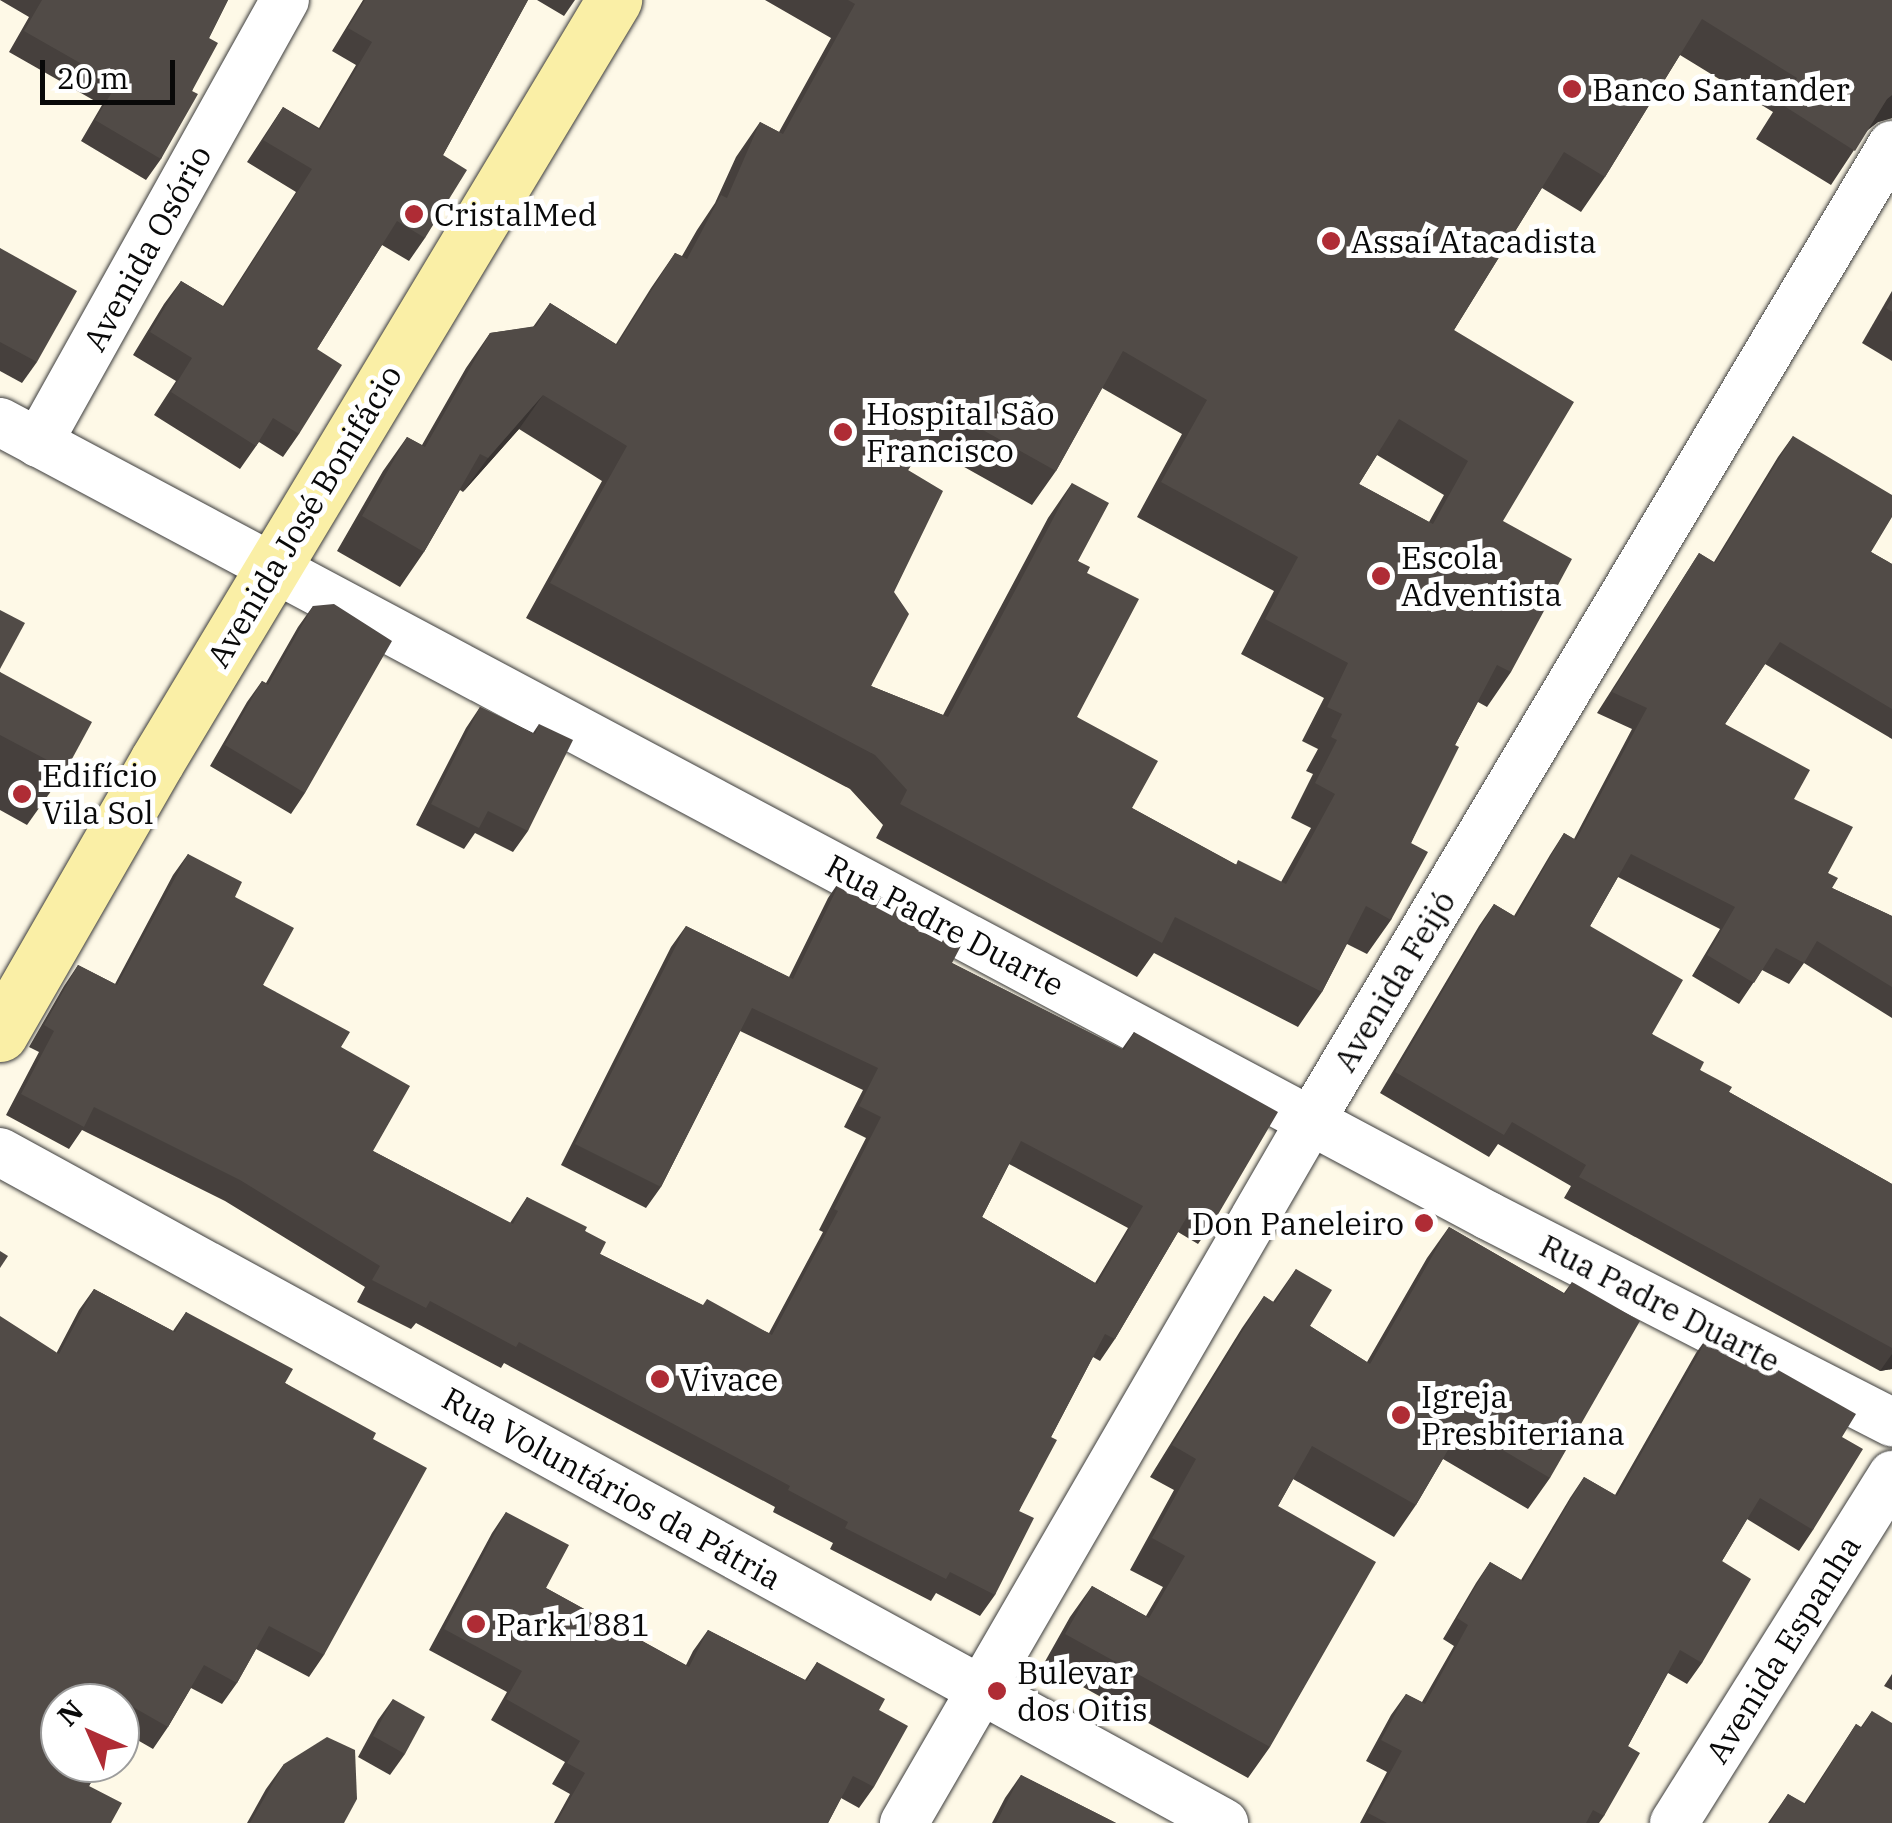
<!DOCTYPE html>
<html>
<head>
<meta charset="utf-8">
<style>
	body { margin:0 }
	#map { position:relative; width:1892px; height:1823px; overflow:hidden; background:#fef9e7; font-family:"IBM Plex Serif",serif }
	div>[style] { position:absolute }
	[style*='--x'] { left:calc(var(--x)*1px); top:calc(var(--y)*1px); width:calc(var(--w)*1px); rotate:calc(var(--a)*1deg) }
	.roads { filter:drop-shadow(0 0 2px #3c3c3c) drop-shadow(0 0 2px #3c3c3c) }
	.street>* { height:48px; margin:-24px; padding:0 24px; transform-origin:24px; border-radius:24px; background:#fff }
	.secondary>* { height:55px; margin:-27.5px; padding:0 27.5px; transform-origin:27.5px; border-radius:27.5px; background:#faefa6 }
	.wall>* { inset:0; background:#46403d }
	.shaded-wall>* { inset:0; background:#393432 }
	.building>* { inset:0; background:#514b47 }
	.dots>* { width:28px; height:28px; translate:-50% -50%; box-sizing:border-box; border:5px solid #fff; border-radius:50% }
	span { translate:-50% -50%; white-space:nowrap; text-align:center; line-height:1.15; -webkit-text-stroke:10px #fff; paint-order:stroke }
	.poi-label { font-size:32px; color:#090909 }
	.left { translate:0 -50%; text-align:left }
	.right { translate:-100% -50%; text-align:right }
	.street-label { font-size:32px; color:#090909 }
	.north { position:absolute; left:40px; top:1683px; width:100px; height:100px; box-sizing:border-box; background:#fff; border:2px solid #9d9d9d; border-radius:50%; rotate:315deg; font-size:28px; font-weight:700; line-height:40px; text-align:center; color:#090909 }
	.north::after { content:''; display:block; margin:auto; width:35px; height:45px; background:#af2c35; clip-path:polygon(50% 0,100% 100%,50% 72%,0 100%) }
	.scale { position:absolute; left:40px; top:60px; width:135px; height:45px; box-sizing:border-box; border:5px solid #090909; border-top:0; padding-left:12px; font-size:30px; line-height:35px; white-space:nowrap; color:#090909; -webkit-text-stroke:8px #fff; paint-order:stroke }
</style>
</head>
<body>
<div id="map">
	<div class="roads">
		<div class="street">
			<div style="--x:0;--y:422;--w:1687;--a:28.07"></div>
			<div style="--x:1489;--y:1216;--w:453;--a:27.1"></div>
			<div style="--x:38;--y:443;--w:507;--a:-60.86"></div>
			<div style="--x:0;--y:1152;--w:1396;--a:28.73"></div>
			<div style="--x:904;--y:1823;--w:812;--a:-59.93"></div>
			<div style="--x:1311;--y:1120;--w:1135;--a:-59.21"></div>
			<div style="--x:1674;--y:1823;--w:411;--a:-57.9"></div>
		</div>
		<div class="secondary">
			<div style="--x:0;--y:1034;--w:315;--a:-60.1"></div>
			<div style="--x:157;--y:761;--w:888;--a:-59.01"></div>
		</div>
	</div>
	<div class="wall">
		<div style="clip-path:polygon(0 0,228px 0,209px 38px,192px 91px,161px 159px,146px 180px,81px 141px,102px 105px,9px 52px,29px 17px)"></div>
		<div style="clip-path:polygon(363px 0,528px 0,443px 155px,425px 238px,409px 261px,382px 245px,317px 349px,299px 434px,283px 457px,259px 442px,240px 469px,154px 415px,176px 381px,133px 355px,164px 304px,181px 281px,223px 306px,296px 192px,247px 162px,283px 107px,319px 128px,356px 65px,332px 51px)"></div>
		<div style="clip-path:polygon(537px 0,575px 0,564px 16px)"></div>
		<div style="clip-path:polygon(evenodd,765px 0,1892px 0,1892px 118px,1878px 122px,1868px 129px,1831px 185px,1756px 139px,1773px 112px,1680px 55px,1605px 177px,1581px 212px,1542px 188px,1454px 330px,1503px 521px,1511px 672px,1487px 707px,1478px 702px,1455px 745px,1411px 843px,1391px 920px,1367px 954px,1347px 944px,1322px 992px,1298px 1027px,1154px 953px,1137px 977px,1058px 935px,876px 838px,883px 825px,850px 789px,526px 618px,602px 481px,519px 429px,463px 492px,460px 490px,424px 552px,400px 587px,337px 551px,383px 471px,407px 437px,422px 445px,466px 368px,490px 333px,533px 327px,550px 303px,616px 344px,651px 288px,675px 253px,682px 256px,697px 230px,715px 203px,736px 157px,760px 122px,779px 132px,831px 38px,765px 0,1102px 388px,1182px 434px,1137px 517px,1274px 591px,1241px 654px,1324px 698px,1302px 741px,1318px 749px,1306px 771px,1313px 774px,1291px 818px,1311px 828px,1281px 882px,1235px 864px,1132px 808px,1077px 717px,1087px 573px,1078px 561px,1072px 483px,1048px 518px,943px 715px,871px 686px,894px 592px,908px 470px,925px 445px,1032px 505px,1056px 471px,1102px 388px,765px 0,1377px 455px,1444px 495px,1429px 522px,1359px 484px,1377px 455px)"></div>
		<div style="clip-path:polygon(0 248px,37px 362px,22px 383px,0 371px)"></div>
		<div style="clip-path:polygon(1892px 291px,1892px 361px,1862px 343px)"></div>
		<div style="clip-path:polygon(1793px 436px,1871px 552px,1892px 564px,1892px 739px,1765px 664px,1725px 724px,1794px 799px,1828px 873px,1832px 888px,1892px 916px,1892px 1018px,1804px 963px,1789px 984px,1762px 970px,1739px 1004px,1692px 976px,1720px 929px,1618px 877px,1590px 926px,1652px 1034px,1729px 1092px,1892px 1184px,1892px 1369px,1880px 1371px,1564px 1198px,1571px 1186px,1498px 1144px,1489px 1157px,1380px 1093px,1479px 926px,1494px 904px,1514px 916px,1550px 855px,1564px 833px,1574px 839px,1632px 729px,1597px 713px,1699px 553px,1714px 562px,1778px 457px)"></div>
		<div style="clip-path:polygon(313px 606px,305px 793px,291px 814px,210px 766px,247px 702px,262px 681px,266px 683px,298px 627px)"></div>
		<div style="clip-path:polygon(0 672px,66px 770px,27px 825px,0 810px)"></div>
		<div style="clip-path:polygon(480px 707px,533px 733px,539px 724px,528px 831px,513px 852px,475px 833px,464px 849px,416px 825px,466px 728px)"></div>
		<div style="clip-path:polygon(evenodd,188px 854px,235px 897px,263px 985px,341px 1047px,373px 1151px,510px 1223px,527px 1197px,585px 1231px,600px 1254px,702px 1305px,769px 1333px,823px 1232px,819px 1230px,866px 1138px,844px 1127px,863px 1090px,740px 1031px,661px 1187px,646px 1208px,561px 1165px,671px 947px,686px 926px,789px 977px,828px 898px,843px 876px,952px 963px,1122px 1049px,1134px 1032px,1213px 1223px,1198px 1244px,1178px 1232px,1115px 1339px,1100px 1361px,1093px 1357px,1051px 1437px,1019px 1511px,995px 1595px,980px 1616px,936px 1593px,931px 1601px,830px 1549px,833px 1543px,773px 1512px,775px 1507px,504px 1363px,501px 1368px,416px 1323px,411px 1329px,357px 1302px,365px 1287px,225px 1201px,82px 1130px,69px 1149px,6px 1115px,39px 1052px,29px 1047px,64px 986px,78px 965px,115px 984px,173px 875px,188px 854px,1009px 1164px,1128px 1228px,1095px 1283px,982px 1217px,1009px 1164px)"></div>
		<div style="clip-path:polygon(1449px 1227px,1564px 1293px,1572px 1282px,1550px 1478px,1528px 1509px,1443px 1459px,1416px 1505px,1394px 1537px,1293px 1479px,1278px 1506px,1270px 1747px,1248px 1778px,1043px 1665px,1070px 1617px,1092px 1586px,1146px 1616px,1163px 1587px,1130px 1570px,1174px 1490px,1150px 1477px,1242px 1328px,1264px 1296px,1273px 1302px,1296px 1269px,1310px 1326px,1367px 1362px,1427px 1258px)"></div>
		<div style="clip-path:polygon(94px 1289px,173px 1331px,186px 1312px,285px 1383px,373px 1439px,324px 1655px,309px 1677px,256px 1649px,237px 1683px,222px 1704px,191px 1688px,168px 1727px,153px 1749px,120px 1730px,89px 1786px,0 1823px,57px 1352px,79px 1310px)"></div>
		<div style="clip-path:polygon(1711px 1332px,1842px 1437px,1813px 1530px,1799px 1551px,1747px 1519px,1722px 1561px,1702px 1663px,1687px 1684px,1668px 1673px,1628px 1746px,1604px 1816px,1599px 1823px,1360px 1823px,1387px 1772px,1366px 1761px,1391px 1715px,1406px 1694px,1422px 1702px,1454px 1646px,1443px 1639px,1476px 1583px,1490px 1562px,1521px 1580px,1570px 1498px,1584px 1477px,1615px 1495px,1696px 1353px)"></div>
		<div style="clip-path:polygon(506px 1512px,546px 1588px,686px 1665px,693px 1651px,708px 1630px,805px 1680px,817px 1662px,879px 1710px,874px 1787px,859px 1808px,841px 1798px,828px 1823px,554px 1823px,570px 1794px,552px 1784px,565px 1762px,491px 1720px,507px 1692px,429px 1650px,492px 1533px)"></div>
		<div style="clip-path:polygon(1892px 1674px,1892px 1690px,1884px 1686px)"></div>
		<div style="clip-path:polygon(393px 1699px,405px 1754px,390px 1775px,358px 1757px,378px 1720px)"></div>
		<div style="clip-path:polygon(1872px 1711px,1892px 1823px,1768px 1823px,1788px 1794px,1804px 1804px,1856px 1724px,1861px 1727px)"></div>
		<div style="clip-path:polygon(284px 1764px,344px 1823px,247px 1823px,266px 1789px)"></div>
		<div style="clip-path:polygon(1021px 1775px,1116px 1823px,992px 1823px,1005px 1798px)"></div>
	</div>
	<div class="shaded-wall">
		<div style="clip-path:polygon(1892px 95px,1892px 118px,1878px 122px,1863px 134px,1887px 99px)"></div>
		<div style="clip-path:polygon(543px 395px,519px 429px,463px 492px,488px 458px)"></div>
		<div style="clip-path:polygon(1892px 1354px,1892px 1369px,1880px 1371px)"></div>
	</div>
	<div class="building">
		<div style="clip-path:polygon(42px 0,228px 0,209px 38px,218px 43px,192px 91px,198px 94px,161px 159px,95px 120px,117px 84px,24px 31px)"></div>
		<div style="clip-path:polygon(365px 0,528px 0,443px 155px,467px 170px,425px 238px,397px 221px,317px 349px,342px 365px,299px 434px,273px 418px,256px 446px,171px 392px,192px 358px,150px 332px,181px 281px,224px 307px,312px 169px,263px 140px,283px 107px,320px 130px,372px 42px,348px 28px)"></div>
		<div style="clip-path:polygon(evenodd,848px 0,1892px 0,1892px 95px,1887px 99px,1855px 151px,1781px 104px,1797px 78px,1702px 19px,1605px 177px,1564px 152px,1454px 330px,1574px 402px,1503px 521px,1572px 559px,1511px 672px,1497px 665px,1455px 745px,1459px 747px,1411px 843px,1428px 852px,1391px 920px,1366px 906px,1322px 992px,1175px 917px,1162px 943px,1082px 901px,900px 804px,907px 790px,875px 755px,550px 583px,627px 446px,543px 395px,488px 458px,480px 454px,424px 552px,362px 516px,407px 437px,425px 447px,490px 333px,536px 326px,550px 303px,617px 345px,675px 253px,687px 259px,721px 195px,727px 198px,760px 122px,783px 134px,855px 4px,848px 0,1123px 351px,1207px 400px,1161px 482px,1298px 557px,1265px 619px,1348px 663px,1327px 707px,1342px 714px,1331px 737px,1337px 740px,1315px 783px,1335px 794px,1286px 884px,1238px 860px,1236px 865px,1132px 808px,1158px 761px,1077px 717px,1139px 599px,1087px 573px,1090px 567px,1078px 561px,1109px 503px,1072px 483px,948px 717px,871px 686px,909px 614px,894px 592px,943px 491px,908px 470px,947px 410px,1056px 471px,1123px 351px,848px 0,1399px 419px,1468px 461px,1433px 524px,1359px 484px,1399px 419px)"></div>
		<div style="clip-path:polygon(0 248px,77px 291px,37px 362px,0 342px)"></div>
		<div style="clip-path:polygon(1892px 298px,1892px 312px,1886px 308px)"></div>
		<div style="clip-path:polygon(1793px 436px,1892px 495px,1892px 517px,1871px 552px,1892px 564px,1892px 709px,1780px 642px,1725px 724px,1810px 770px,1794px 799px,1853px 827px,1828px 873px,1838px 878px,1832px 888px,1892px 916px,1892px 987px,1817px 941px,1804px 963px,1776px 948px,1754px 983px,1707px 955px,1735px 907px,1631px 854px,1590px 926px,1683px 980px,1652px 1034px,1704px 1062px,1700px 1070px,1732px 1087px,1729px 1092px,1892px 1184px,1892px 1348px,1579px 1177px,1586px 1165px,1512px 1122px,1504px 1135px,1395px 1072px,1494px 904px,1516px 917px,1564px 833px,1576px 840px,1647px 708px,1612px 692px,1699px 553px,1715px 563px)"></div>
		<div style="clip-path:polygon(334px 604px,392px 641px,305px 793px,225px 745px,262px 681px,268px 685px,313px 606px)"></div>
		<div style="clip-path:polygon(0 610px,25px 623px,0 669px)"></div>
		<div style="clip-path:polygon(0 672px,92px 722px,66px 770px,0 735px)"></div>
		<div style="clip-path:polygon(480px 707px,535px 734px,539px 724px,573px 740px,528px 831px,488px 811px,479px 828px,431px 804px)"></div>
		<div style="clip-path:polygon(evenodd,188px 854px,242px 882px,235px 897px,294px 928px,263px 985px,350px 1032px,341px 1047px,410px 1086px,373px 1151px,513px 1224px,527px 1197px,587px 1227px,585px 1231px,606px 1242px,600px 1254px,703px 1305px,707px 1299px,772px 1335px,838px 1211px,834px 1209px,881px 1117px,859px 1106px,878px 1068px,752px 1008px,661px 1187px,575px 1144px,686px 926px,793px 979px,843px 876px,963px 942px,952px 963px,1124px 1050px,1134px 1032px,1278px 1112px,1213px 1223px,1191px 1210px,1115px 1339px,1105px 1334px,1051px 1437px,1057px 1440px,1019px 1511px,1034px 1518px,995px 1595px,950px 1572px,946px 1579px,845px 1528px,848px 1522px,788px 1490px,790px 1486px,519px 1342px,516px 1347px,430px 1301px,426px 1308px,372px 1280px,380px 1266px,240px 1180px,94px 1107px,84px 1127px,21px 1094px,54px 1031px,44px 1025px,78px 965px,117px 985px,188px 854px,1021px 1141px,1143px 1206px,1097px 1284px,982px 1217px,1021px 1141px)"></div>
		<div style="clip-path:polygon(1449px 1227px,1565px 1294px,1572px 1282px,1640px 1321px,1550px 1478px,1462px 1426px,1416px 1505px,1312px 1446px,1278px 1506px,1376px 1562px,1270px 1747px,1065px 1634px,1092px 1586px,1149px 1618px,1185px 1556px,1152px 1538px,1196px 1459px,1172px 1445px,1264px 1296px,1275px 1303px,1296px 1269px,1332px 1290px,1310px 1326px,1370px 1364px)"></div>
		<div style="clip-path:polygon(0 1251px,8px 1256px,0 1268px)"></div>
		<div style="clip-path:polygon(94px 1289px,175px 1332px,186px 1312px,293px 1369px,285px 1383px,376px 1433px,373px 1439px,427px 1468px,324px 1655px,269px 1626px,237px 1683px,204px 1665px,168px 1727px,133px 1707px,120px 1730px,120px 1703px,60px 1703px,60px 1763px,102px 1763px,89px 1786px,122px 1803px,111px 1823px,0 1823px,0 1316px,59px 1354px)"></div>
		<div style="clip-path:polygon(1711px 1332px,1856px 1414px,1842px 1437px,1863px 1449px,1813px 1530px,1760px 1498px,1722px 1561px,1751px 1579px,1702px 1663px,1680px 1650px,1628px 1746px,1640px 1753px,1604px 1816px,1593px 1810px,1586px 1823px,1387px 1823px,1368px 1813px,1402px 1751px,1381px 1740px,1406px 1694px,1425px 1704px,1468px 1625px,1457px 1618px,1490px 1562px,1523px 1581px,1584px 1477px,1617px 1496px)"></div>
		<div style="clip-path:polygon(506px 1512px,569px 1545px,546px 1588px,689px 1667px,708px 1630px,807px 1681px,817px 1662px,885px 1699px,879px 1710px,908px 1726px,874px 1787px,853px 1776px,828px 1823px,556px 1823px,585px 1773px,567px 1763px,580px 1741px,506px 1699px,522px 1671px,444px 1629px)"></div>
		<div style="clip-path:polygon(393px 1699px,425px 1717px,405px 1754px,373px 1736px)"></div>
		<div style="clip-path:polygon(1872px 1711px,1892px 1723px,1892px 1823px,1770px 1823px,1788px 1794px,1806px 1804px,1856px 1724px,1862px 1728px)"></div>
		<div style="clip-path:polygon(327px 1737px,355px 1750px,357px 1799px,344px 1823px,250px 1823px,284px 1764px)"></div>
		<div style="clip-path:polygon(1021px 1775px,1116px 1823px,996px 1823px)"></div>
	</div>
	<div class="dots">
		<div style="left:1572px;top:89px;background:#af2c35"></div>
		<div style="left:414px;top:214px;background:#af2c35"></div>
		<div style="left:1331px;top:241px;background:#af2c35"></div>
		<div style="left:843px;top:432px;background:#af2c35"></div>
		<div style="left:1381px;top:576px;background:#af2c35"></div>
		<div style="left:22px;top:794px;background:#af2c35"></div>
		<div style="left:1424px;top:1223px;background:#af2c35"></div>
		<div style="left:660px;top:1379px;background:#af2c35"></div>
		<div style="left:1401px;top:1415px;background:#af2c35"></div>
		<div style="left:476px;top:1624px;background:#af2c35"></div>
		<div style="left:997px;top:1691px;background:#af2c35"></div>
	</div>
	<div class="poi-label">
		<span class="left" style="left:1592px;top:89px">Banco Santander</span>
		<span class="left" style="left:434px;top:214px">CristalMed</span>
		<span class="left" style="left:1351px;top:241px">Assaí Atacadista</span>
		<span class="left" style="left:866px;top:432px">Hospital São<br>Francisco</span>
		<span class="left" style="left:1401px;top:576px">Escola<br>Adventista</span>
		<span class="left" style="left:42px;top:794px">Edifício<br>Vila Sol</span>
		<span class="right" style="left:1404px;top:1223px">Don Paneleiro</span>
		<span class="left" style="left:680px;top:1379px">Vivace</span>
		<span class="left" style="left:1421px;top:1415px">Igreja<br>Presbiteriana</span>
		<span class="left" style="left:496px;top:1624px">Park 1881</span>
		<span class="left" style="left:1017px;top:1691px">Bulevar<br>dos Oitis</span>
	</div>
	<div class="street-label">
		<span style="left:147px;top:248px;rotate:-61deg">Avenida Osório</span>
		<span style="left:304px;top:516px;rotate:-59deg">Avenida José Bonifácio</span>
		<span style="left:945px;top:925px;rotate:28deg">Rua Padre Duarte</span>
		<span style="left:1394px;top:981px;rotate:-59deg">Avenida Feijó</span>
		<span style="left:1660px;top:1303px;rotate:27deg">Rua Padre Duarte</span>
		<span style="left:612px;top:1488px;rotate:29deg">Rua Voluntários da Pátria</span>
		<span style="left:1783px;top:1649px;rotate:-58deg">Avenida Espanha</span>
	</div>
	<div class="north">N</div>
	<div class="scale">20 m</div>
</div>
</body>
</html>
